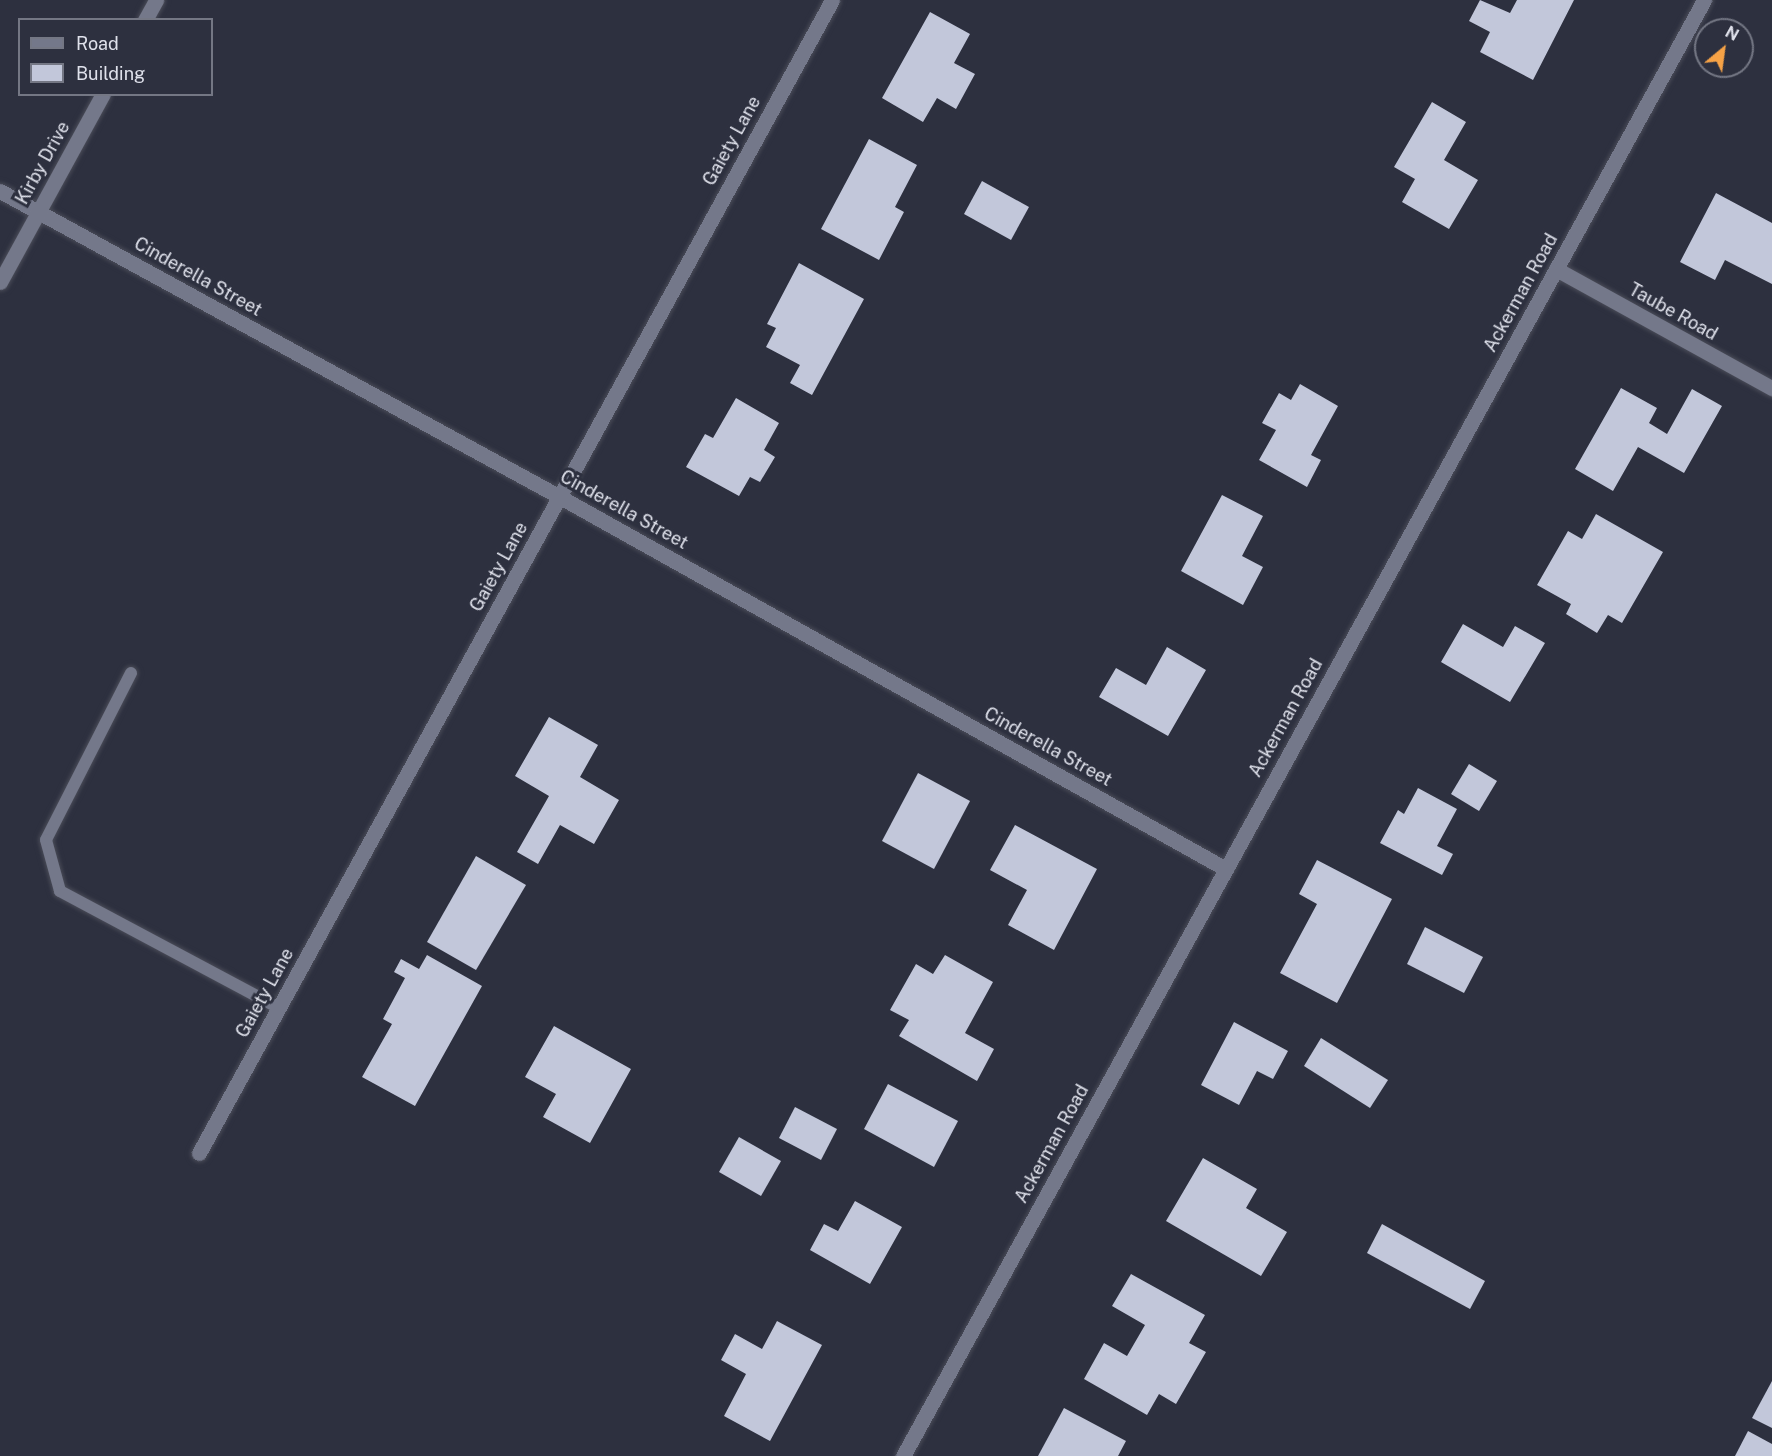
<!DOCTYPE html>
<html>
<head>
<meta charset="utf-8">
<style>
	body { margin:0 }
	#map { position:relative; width:1772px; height:1456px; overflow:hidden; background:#2d303f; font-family:"Public Sans",sans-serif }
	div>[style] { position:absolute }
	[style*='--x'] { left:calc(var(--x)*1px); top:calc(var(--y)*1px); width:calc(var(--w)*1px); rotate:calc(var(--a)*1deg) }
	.building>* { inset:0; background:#c2c7da }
	.roads { filter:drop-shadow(0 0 2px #4a4c58) drop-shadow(0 0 2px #4a4c58) }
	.lane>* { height:12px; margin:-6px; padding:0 6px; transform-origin:6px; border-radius:6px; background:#74788a }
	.street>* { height:15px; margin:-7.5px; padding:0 7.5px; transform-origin:7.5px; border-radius:7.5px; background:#74788a }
	.secondary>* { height:15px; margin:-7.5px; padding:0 7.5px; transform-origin:7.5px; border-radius:7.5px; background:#74788a }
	span { translate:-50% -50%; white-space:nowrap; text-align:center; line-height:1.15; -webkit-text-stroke:6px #2d303f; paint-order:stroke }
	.street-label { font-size:18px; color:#dfe1eb }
	.legend { position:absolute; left:18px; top:18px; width:195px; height:78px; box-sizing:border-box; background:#2d303f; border:2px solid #747784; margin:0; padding:8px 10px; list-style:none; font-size:18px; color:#dfe1eb }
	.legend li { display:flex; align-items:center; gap:12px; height:30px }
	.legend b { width:30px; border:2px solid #747784 }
	.north { position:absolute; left:1694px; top:18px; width:60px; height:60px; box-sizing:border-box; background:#2d303f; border:2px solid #747784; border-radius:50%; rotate:29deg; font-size:16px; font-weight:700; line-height:24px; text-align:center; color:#dfe1eb }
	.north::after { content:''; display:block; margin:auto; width:21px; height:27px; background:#f6a246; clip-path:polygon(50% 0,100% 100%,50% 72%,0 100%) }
</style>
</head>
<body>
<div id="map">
	<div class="building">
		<div style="clip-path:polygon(1480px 0,1510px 13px,1517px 0,1574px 0,1533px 80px,1480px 52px,1490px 32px,1469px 21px)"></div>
		<div style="clip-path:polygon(930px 12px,970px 34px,954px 63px,975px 74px,956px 109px,937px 98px,923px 122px,882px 98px)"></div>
		<div style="clip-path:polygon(1432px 102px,1466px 122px,1444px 160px,1478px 180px,1449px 229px,1402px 202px,1415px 179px,1394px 167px)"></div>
		<div style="clip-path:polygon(869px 139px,917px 165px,895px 207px,904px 212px,879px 260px,821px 229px)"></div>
		<div style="clip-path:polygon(982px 181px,1029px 207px,1011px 240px,964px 214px)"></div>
		<div style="clip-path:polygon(1716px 193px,1772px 223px,1772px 284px,1725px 260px,1715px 280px,1680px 262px)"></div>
		<div style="clip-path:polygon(799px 263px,864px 299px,812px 395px,790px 383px,800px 365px,766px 347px,776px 328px,767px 324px)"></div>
		<div style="clip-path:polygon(1300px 384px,1338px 406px,1311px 455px,1321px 460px,1307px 487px,1259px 460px,1276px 430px,1262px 423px,1279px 393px,1291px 400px)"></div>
		<div style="clip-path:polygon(1621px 388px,1657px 408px,1649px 423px,1667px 434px,1692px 389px,1722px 406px,1684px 473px,1638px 447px,1613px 491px,1575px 469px)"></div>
		<div style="clip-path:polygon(736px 398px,779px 423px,764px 450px,775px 457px,760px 482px,750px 477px,739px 496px,686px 467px,705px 434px,713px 438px)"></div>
		<div style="clip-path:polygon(1222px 495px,1263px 516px,1242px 556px,1263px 567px,1243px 605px,1181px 571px)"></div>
		<div style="clip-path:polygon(1596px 514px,1663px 552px,1622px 623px,1608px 615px,1597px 633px,1566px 614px,1571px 604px,1537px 585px,1568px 531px,1582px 539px)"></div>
		<div style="clip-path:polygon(1463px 624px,1503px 647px,1515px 626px,1545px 643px,1510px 702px,1441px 662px)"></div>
		<div style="clip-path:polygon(1167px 647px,1206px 670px,1168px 736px,1099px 697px,1116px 668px,1146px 685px)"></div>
		<div style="clip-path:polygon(549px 717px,598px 745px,580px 777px,619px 800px,594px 844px,560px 825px,538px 864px,517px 852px,549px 796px,515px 776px)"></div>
		<div style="clip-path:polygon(1469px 764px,1497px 781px,1479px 811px,1451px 794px)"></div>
		<div style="clip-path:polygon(918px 773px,970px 801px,934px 869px,882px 841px)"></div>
		<div style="clip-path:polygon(1418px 788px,1457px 809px,1437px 846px,1453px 854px,1442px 875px,1380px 843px,1398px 810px,1404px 814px)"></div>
		<div style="clip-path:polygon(1015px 825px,1097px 869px,1054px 950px,1008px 925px,1027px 890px,990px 870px)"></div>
		<div style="clip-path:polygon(476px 856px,526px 885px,476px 970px,427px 942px)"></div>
		<div style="clip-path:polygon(1317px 860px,1392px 899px,1337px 1003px,1280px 973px,1317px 904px,1299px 894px)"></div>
		<div style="clip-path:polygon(1425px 927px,1483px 957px,1464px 993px,1407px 964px)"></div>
		<div style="clip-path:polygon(427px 955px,482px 986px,415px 1106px,362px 1077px,392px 1024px,383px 1019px,405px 978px,394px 972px,401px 959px,419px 969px)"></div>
		<div style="clip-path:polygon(945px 955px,993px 982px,965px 1033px,994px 1049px,977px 1081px,899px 1036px,909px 1020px,890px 1010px,916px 964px,933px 974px)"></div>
		<div style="clip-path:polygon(1234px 1022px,1288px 1051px,1273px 1079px,1257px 1071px,1239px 1105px,1201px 1085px)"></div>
		<div style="clip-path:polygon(554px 1026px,631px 1069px,590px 1143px,543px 1117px,556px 1094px,525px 1077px)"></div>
		<div style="clip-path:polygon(1321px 1038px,1388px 1080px,1370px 1108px,1304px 1066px)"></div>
		<div style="clip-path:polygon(888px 1084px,958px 1121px,934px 1167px,864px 1129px)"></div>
		<div style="clip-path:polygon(795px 1107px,837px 1129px,821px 1160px,779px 1138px)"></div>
		<div style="clip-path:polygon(739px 1137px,781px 1161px,761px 1196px,719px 1172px)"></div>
		<div style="clip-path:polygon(1203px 1158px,1257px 1189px,1246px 1208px,1287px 1232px,1261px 1276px,1166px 1221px)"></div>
		<div style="clip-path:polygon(855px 1201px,902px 1227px,870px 1284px,810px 1250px,824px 1224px,838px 1231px)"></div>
		<div style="clip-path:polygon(1382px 1224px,1485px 1281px,1470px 1309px,1367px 1253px)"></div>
		<div style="clip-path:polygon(1131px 1274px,1205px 1315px,1189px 1343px,1206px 1352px,1176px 1404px,1159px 1394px,1147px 1415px,1084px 1379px,1104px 1343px,1127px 1356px,1145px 1325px,1112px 1306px)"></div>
		<div style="clip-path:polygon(777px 1321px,822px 1345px,770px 1441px,724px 1416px,746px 1374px,721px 1360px,735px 1334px,762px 1349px)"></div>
		<div style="clip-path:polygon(1772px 1381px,1772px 1428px,1752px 1418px)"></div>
		<div style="clip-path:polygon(1064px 1408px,1126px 1441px,1118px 1456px,1038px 1456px)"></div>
		<div style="clip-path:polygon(1748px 1431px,1772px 1444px,1772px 1456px,1735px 1456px)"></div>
	</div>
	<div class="roads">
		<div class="lane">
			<div style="--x:131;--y:673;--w:187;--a:117"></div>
			<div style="--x:46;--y:840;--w:53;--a:74.6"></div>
			<div style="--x:60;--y:891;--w:248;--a:28.1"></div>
		</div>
		<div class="street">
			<div style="--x:145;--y:20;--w:23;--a:-61"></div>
			<div style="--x:0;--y:191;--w:638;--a:28.65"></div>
			<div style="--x:560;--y:497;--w:763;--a:29.19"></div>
			<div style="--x:1556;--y:269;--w:247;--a:28.9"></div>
			<div style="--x:0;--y:282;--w:214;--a:-61.3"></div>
			<div style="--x:199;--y:1153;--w:1315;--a:-61.23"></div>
		</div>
		<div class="secondary">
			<div style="--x:903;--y:1456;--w:1662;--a:-61.18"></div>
		</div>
	</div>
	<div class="street-label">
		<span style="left:732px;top:141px;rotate:-61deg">Gaiety Lane</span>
		<span style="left:43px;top:163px;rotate:-61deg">Kirby Drive</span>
		<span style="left:198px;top:277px;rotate:29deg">Cinderella Street</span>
		<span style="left:1521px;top:293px;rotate:-61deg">Ackerman Road</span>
		<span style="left:1673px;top:312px;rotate:29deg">Taube Road</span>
		<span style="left:624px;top:510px;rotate:29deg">Cinderella Street</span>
		<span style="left:499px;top:567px;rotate:-61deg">Gaiety Lane</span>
		<span style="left:1286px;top:718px;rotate:-61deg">Ackerman Road</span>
		<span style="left:1048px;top:747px;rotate:29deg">Cinderella Street</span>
		<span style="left:265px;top:993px;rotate:-61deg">Gaiety Lane</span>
		<span style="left:1052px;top:1144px;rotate:-61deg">Ackerman Road</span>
	</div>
	<ul class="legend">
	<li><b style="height:8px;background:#74788a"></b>Road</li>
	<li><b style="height:16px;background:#c2c7da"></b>Building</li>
	</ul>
	<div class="north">N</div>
</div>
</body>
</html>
